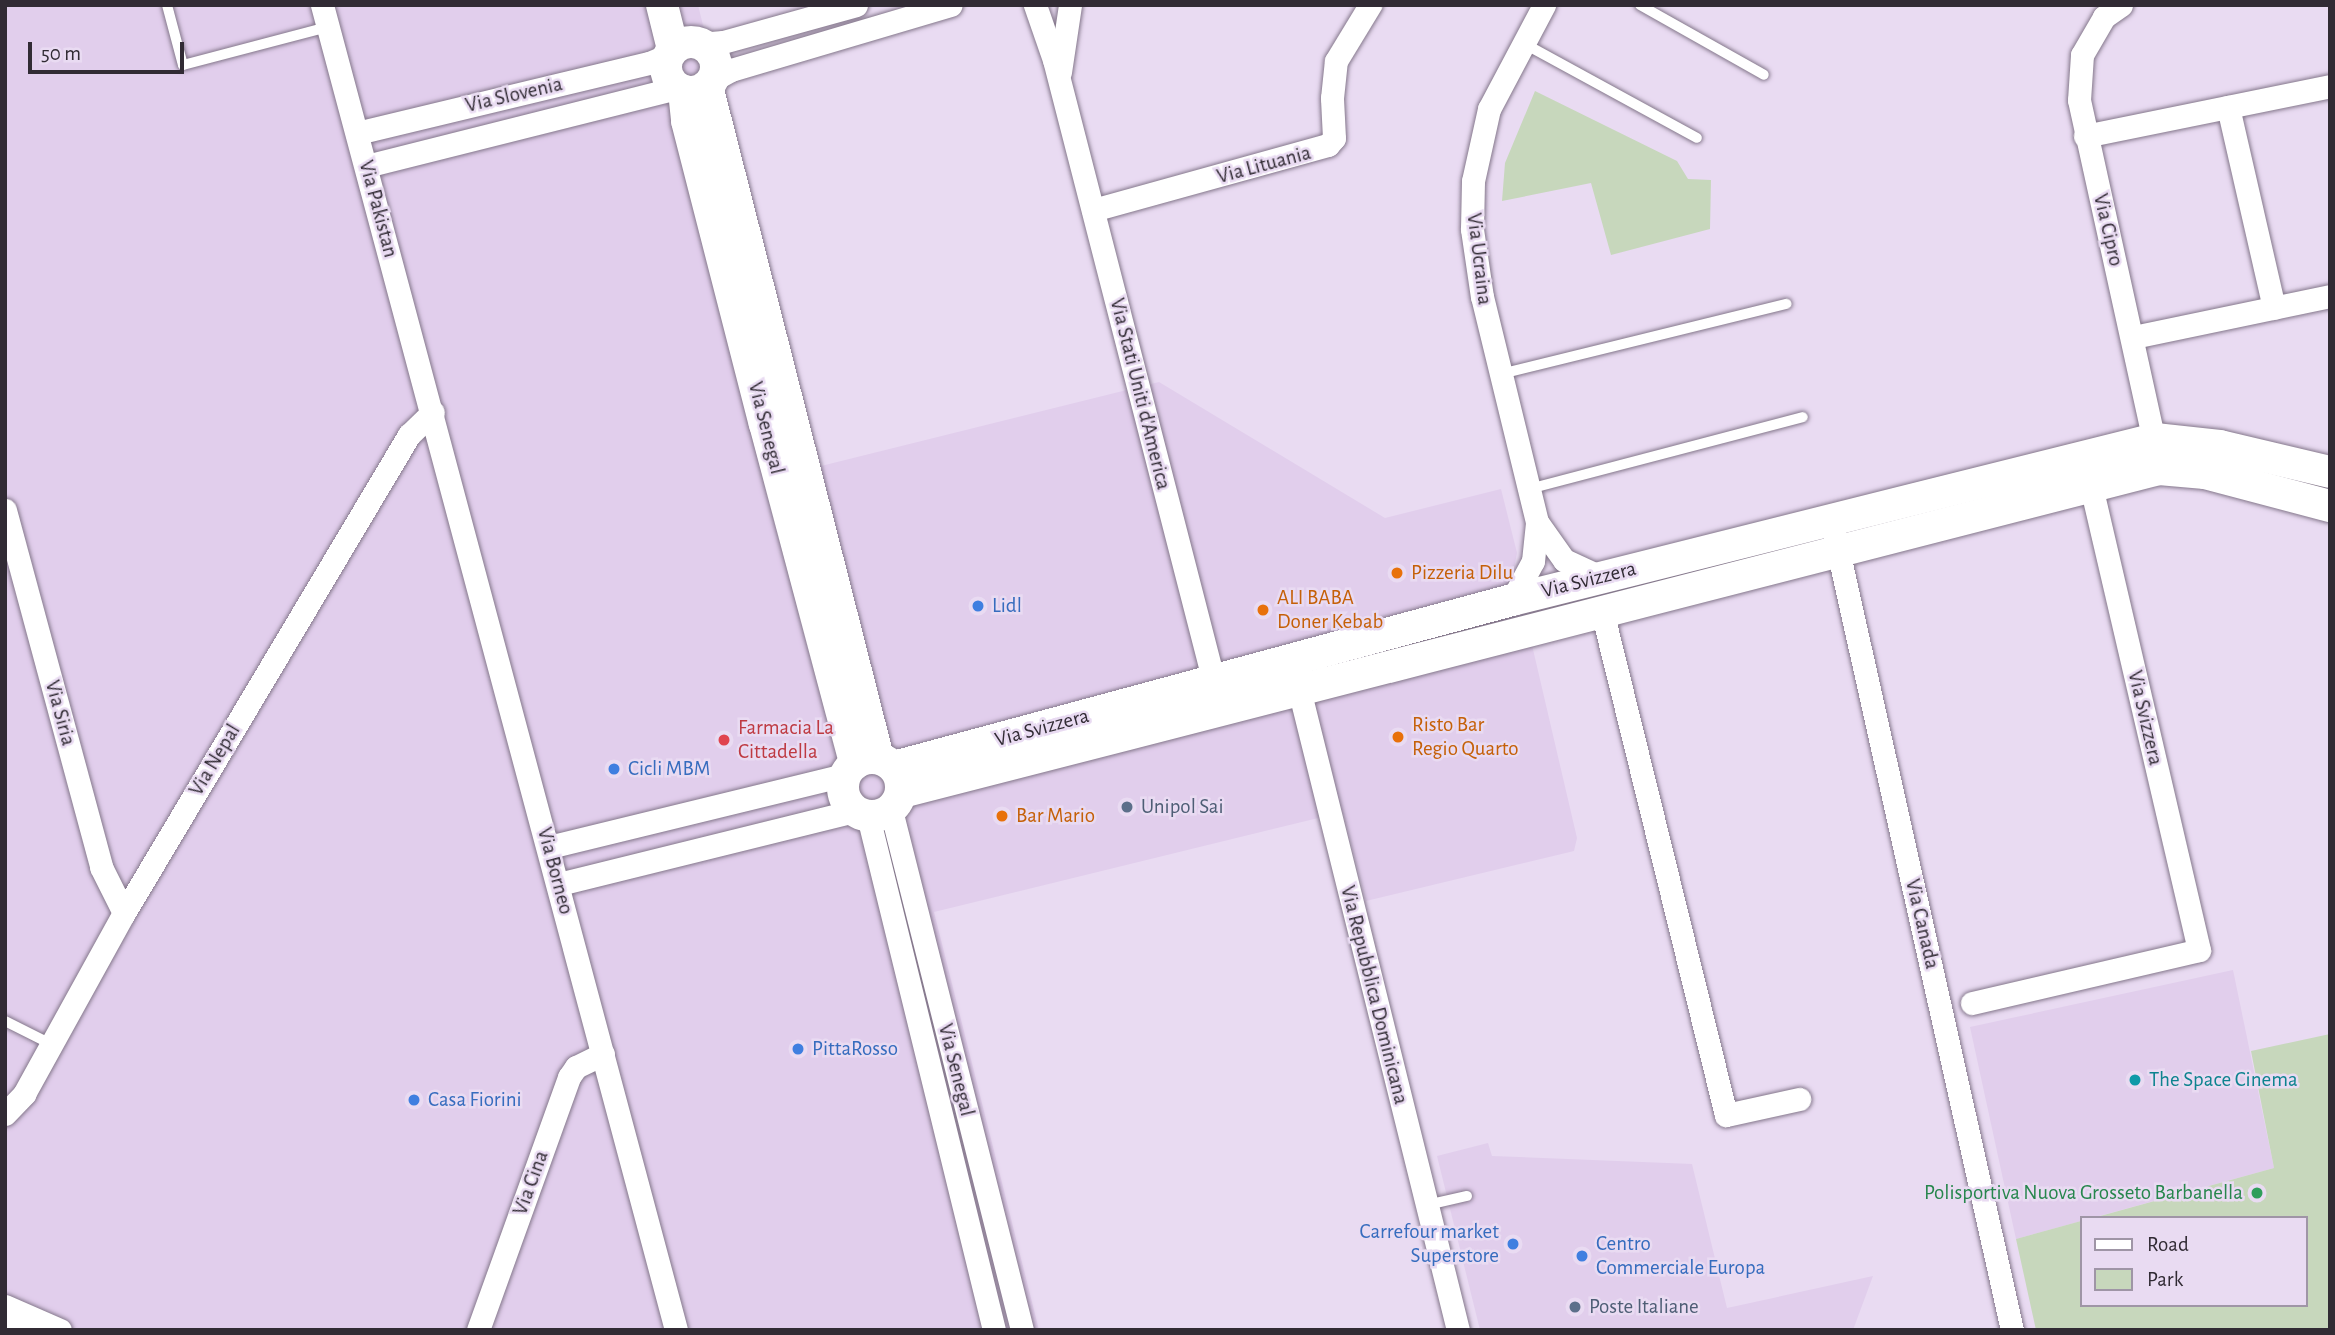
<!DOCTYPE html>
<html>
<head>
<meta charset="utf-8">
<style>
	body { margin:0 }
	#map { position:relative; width:2335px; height:1335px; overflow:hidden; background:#e9dbf2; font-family:"Alegreya Sans",sans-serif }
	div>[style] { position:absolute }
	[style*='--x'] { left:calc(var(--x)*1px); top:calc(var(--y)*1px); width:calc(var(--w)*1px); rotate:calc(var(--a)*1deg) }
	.built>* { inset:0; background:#e1ceec }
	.green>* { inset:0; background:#c7d7bc }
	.roads { filter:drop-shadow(0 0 2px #84778b) drop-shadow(0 0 2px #84778b) }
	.service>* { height:10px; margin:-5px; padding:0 5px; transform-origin:5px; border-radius:5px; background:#fff }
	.minor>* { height:23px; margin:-11.5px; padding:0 11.5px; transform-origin:11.5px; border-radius:11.5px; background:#fff }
	.secondary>* { height:32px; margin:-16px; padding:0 16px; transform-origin:16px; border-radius:16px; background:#fff }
	.secondary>.ring { margin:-16px; padding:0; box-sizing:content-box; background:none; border:32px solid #fff; border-radius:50% }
	.dots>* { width:19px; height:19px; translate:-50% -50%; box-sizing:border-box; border:4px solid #e9dbf2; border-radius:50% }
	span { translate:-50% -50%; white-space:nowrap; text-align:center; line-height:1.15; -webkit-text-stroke:5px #e9dbf2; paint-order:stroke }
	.street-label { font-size:21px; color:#312b34 }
	.food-label { font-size:21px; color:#c56008 }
	.left { translate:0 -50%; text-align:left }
	.shop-label { font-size:21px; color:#366cbe }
	.right { translate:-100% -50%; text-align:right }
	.health-label { font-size:21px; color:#be3a42 }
	.service-label { font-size:21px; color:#4e5e75 }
	.culture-label { font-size:21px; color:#0d838f }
	.leisure-label { font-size:21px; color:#27864d }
	.frame { position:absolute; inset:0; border:7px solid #312b34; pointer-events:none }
	.legend { position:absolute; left:2080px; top:1216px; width:228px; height:91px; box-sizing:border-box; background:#e9dbf2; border:2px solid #9f95a6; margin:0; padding:9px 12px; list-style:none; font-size:21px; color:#312b34 }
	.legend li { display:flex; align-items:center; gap:14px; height:35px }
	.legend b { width:35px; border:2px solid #9f95a6 }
	.scale { position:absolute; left:28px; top:42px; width:156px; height:32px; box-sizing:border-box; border:4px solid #312b34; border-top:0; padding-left:9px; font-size:21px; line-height:24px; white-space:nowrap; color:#312b34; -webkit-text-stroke:5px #e9dbf2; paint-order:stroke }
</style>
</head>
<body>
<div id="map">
	<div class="built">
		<div style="clip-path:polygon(5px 5px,698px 5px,813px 468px,1159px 382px,1385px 518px,1501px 489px,1517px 553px,1514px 568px,1577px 838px,1574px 851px,1366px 901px,1343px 812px,934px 912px,1039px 1330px,5px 1330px)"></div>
		<div style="clip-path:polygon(2233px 970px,2274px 1168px,2016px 1239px,1970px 1027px)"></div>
		<div style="clip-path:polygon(1488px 1143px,1492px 1156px,1692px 1164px,1727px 1308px,1873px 1276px,1853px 1330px,1480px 1330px,1437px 1156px)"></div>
	</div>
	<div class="green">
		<div style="clip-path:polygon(1535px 91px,1677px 161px,1688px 179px,1711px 180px,1710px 229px,1611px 255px,1591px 183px,1502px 201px,1505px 163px)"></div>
		<div style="clip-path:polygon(2330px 1034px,2330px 1330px,2036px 1330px,2016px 1239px,2081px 1221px,2081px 1305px,2305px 1305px,2305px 1218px,2093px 1218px,2274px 1168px,2251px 1051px)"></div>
	</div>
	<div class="roads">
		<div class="service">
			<div style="--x:167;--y:5;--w:62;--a:75.1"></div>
			<div style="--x:183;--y:65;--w:150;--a:-14.7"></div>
			<div style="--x:1640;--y:5;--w:142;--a:29.4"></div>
			<div style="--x:1523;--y:43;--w:198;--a:28.6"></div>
			<div style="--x:1501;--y:374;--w:294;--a:-13.8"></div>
			<div style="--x:1529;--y:489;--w:283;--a:-14.7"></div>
			<div style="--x:5;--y:1021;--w:54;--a:26.6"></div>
			<div style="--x:1427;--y:1205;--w:41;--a:-12.7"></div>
		</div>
		<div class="minor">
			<div style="--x:322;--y:5;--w:1371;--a:75.04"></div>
			<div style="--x:1035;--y:5;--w:58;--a:70.9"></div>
			<div style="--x:1054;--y:60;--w:655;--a:75.58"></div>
			<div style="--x:2121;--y:5;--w:21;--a:145"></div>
			<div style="--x:2104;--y:17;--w:44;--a:120.1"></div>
			<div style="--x:2082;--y:55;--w:45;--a:93.8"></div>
			<div style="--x:2079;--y:100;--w:362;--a:77.6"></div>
			<div style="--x:699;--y:44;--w:24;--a:-5"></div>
			<div style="--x:723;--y:42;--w:138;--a:-15.5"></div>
			<div style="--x:1060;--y:72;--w:68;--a:-81.5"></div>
			<div style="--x:711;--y:81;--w:23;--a:-29"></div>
			<div style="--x:731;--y:70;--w:229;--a:-16.5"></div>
			<div style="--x:2228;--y:107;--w:206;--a:77.1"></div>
			<div style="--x:357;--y:133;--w:300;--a:-13.5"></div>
			<div style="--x:649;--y:63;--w:23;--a:-23"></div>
			<div style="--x:2085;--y:136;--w:250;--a:-11.5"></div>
			<div style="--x:366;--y:166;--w:321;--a:-14.1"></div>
			<div style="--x:1093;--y:210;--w:244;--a:-15.5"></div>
			<div style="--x:1328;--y:145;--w:9;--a:-49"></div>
			<div style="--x:1334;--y:138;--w:40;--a:-92.9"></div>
			<div style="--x:1332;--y:98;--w:37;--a:-84"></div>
			<div style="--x:1336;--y:61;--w:66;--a:-58.7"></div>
			<div style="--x:2134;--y:337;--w:200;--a:-11.8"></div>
			<div style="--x:5;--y:510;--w:370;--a:74.9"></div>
			<div style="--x:101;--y:867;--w:51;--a:63.4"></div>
			<div style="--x:1831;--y:519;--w:831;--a:77.42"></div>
			<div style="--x:1537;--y:522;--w:47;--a:54.6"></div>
			<div style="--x:1564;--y:560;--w:41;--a:24.7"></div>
			<div style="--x:1512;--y:600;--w:44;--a:-61.7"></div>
			<div style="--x:1533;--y:561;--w:39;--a:-84"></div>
			<div style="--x:1537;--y:522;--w:232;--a:-103.7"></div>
			<div style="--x:1482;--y:297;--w:69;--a:-98.4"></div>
			<div style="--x:1472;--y:229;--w:48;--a:-88.8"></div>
			<div style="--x:1473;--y:181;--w:74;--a:-77.5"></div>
			<div style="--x:1489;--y:109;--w:118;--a:-62.1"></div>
			<div style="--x:1602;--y:611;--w:519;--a:76.18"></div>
			<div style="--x:1726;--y:1115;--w:75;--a:-12.4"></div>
			<div style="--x:1296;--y:677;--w:673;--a:76.07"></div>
			<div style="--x:891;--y:810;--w:536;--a:75.86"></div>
			<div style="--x:868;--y:816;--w:529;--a:76.23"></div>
			<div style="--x:549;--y:847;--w:305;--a:-13.7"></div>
			<div style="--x:559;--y:884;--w:305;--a:-13.9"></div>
			<div style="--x:1972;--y:1003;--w:233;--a:-13.1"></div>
			<div style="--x:2199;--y:950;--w:489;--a:-103.1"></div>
			<div style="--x:5;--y:1114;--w:28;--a:-46"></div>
			<div style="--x:24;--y:1094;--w:207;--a:-61.1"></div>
			<div style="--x:124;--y:913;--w:557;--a:-59.2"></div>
			<div style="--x:409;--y:435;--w:33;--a:-44"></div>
			<div style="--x:5;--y:1306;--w:60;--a:23.6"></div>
			<div style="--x:5;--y:1327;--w:33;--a:5"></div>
			<div style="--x:478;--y:1330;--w:269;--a:-70.2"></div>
			<div style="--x:569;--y:1077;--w:12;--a:-55"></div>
			<div style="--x:576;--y:1067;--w:30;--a:-26"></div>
		</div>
		<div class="secondary">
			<div style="--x:662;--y:5;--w:45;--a:76"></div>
			<div class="ring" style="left:666px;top:42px;width:18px;height:18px"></div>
			<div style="--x:707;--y:86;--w:693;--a:75.72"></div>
			<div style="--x:684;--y:91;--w:30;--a:84"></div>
			<div style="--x:687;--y:121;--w:313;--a:75.6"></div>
			<div style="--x:765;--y:424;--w:351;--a:75.1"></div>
			<div class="ring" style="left:843px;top:758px;width:26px;height:26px"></div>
			<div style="--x:894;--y:767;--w:640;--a:-15.12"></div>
			<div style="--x:1512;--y:600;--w:663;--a:-14.06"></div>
			<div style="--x:2155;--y:439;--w:65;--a:6.1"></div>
			<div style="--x:2220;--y:446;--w:113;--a:13.3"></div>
			<div style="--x:902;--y:792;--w:1298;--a:-14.41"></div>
			<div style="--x:2159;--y:469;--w:46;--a:5"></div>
			<div style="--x:2205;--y:473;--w:129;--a:14.8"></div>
		</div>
	</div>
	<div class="dots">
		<div style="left:1397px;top:573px;background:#e8710a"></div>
		<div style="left:978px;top:606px;background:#3f7fe0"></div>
		<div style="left:1263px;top:610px;background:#e8710a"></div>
		<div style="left:1398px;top:737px;background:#e8710a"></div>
		<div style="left:724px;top:740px;background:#e0444e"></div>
		<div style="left:614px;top:769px;background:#3f7fe0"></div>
		<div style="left:1127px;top:807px;background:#5c6f8a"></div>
		<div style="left:1002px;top:816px;background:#e8710a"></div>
		<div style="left:798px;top:1049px;background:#3f7fe0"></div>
		<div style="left:2135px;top:1080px;background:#0f9aa8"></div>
		<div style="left:414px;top:1100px;background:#3f7fe0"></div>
		<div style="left:2257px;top:1193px;background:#2e9e5b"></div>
		<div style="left:1513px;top:1244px;background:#3f7fe0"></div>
		<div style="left:1582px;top:1256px;background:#3f7fe0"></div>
		<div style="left:1575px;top:1307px;background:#5c6f8a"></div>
	</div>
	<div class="street-label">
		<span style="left:514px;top:95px;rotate:-13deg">Via Slovenia</span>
		<span style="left:1264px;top:165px;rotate:-15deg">Via Lituania</span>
		<span style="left:378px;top:209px;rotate:75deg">Via Pakistan</span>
		<span style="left:2108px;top:230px;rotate:77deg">Via Cipro</span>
		<span style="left:1479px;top:259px;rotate:83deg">Via Ucraina</span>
		<span style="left:1140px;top:394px;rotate:76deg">Via Stati Uniti d'America</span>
		<span style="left:766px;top:428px;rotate:76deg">Via Senegal</span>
		<span style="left:1589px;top:580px;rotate:-14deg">Via Svizzera</span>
		<span style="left:60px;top:713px;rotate:75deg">Via Siria</span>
		<span style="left:2145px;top:718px;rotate:77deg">Via Svizzera</span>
		<span style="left:1042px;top:728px;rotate:-15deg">Via Svizzera</span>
		<span style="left:215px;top:760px;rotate:-59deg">Via Nepal</span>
		<span style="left:555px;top:871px;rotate:75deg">Via Borneo</span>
		<span style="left:1922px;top:924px;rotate:77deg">Via Canada</span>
		<span style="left:1374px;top:995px;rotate:76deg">Via Repubblica Dominicana</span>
		<span style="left:956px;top:1070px;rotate:76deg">Via Senegal</span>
		<span style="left:531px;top:1183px;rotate:-70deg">Via Cina</span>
	</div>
	<div class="food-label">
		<span class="left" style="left:1411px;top:573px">Pizzeria Dilu</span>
		<span class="left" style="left:1277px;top:610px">ALI BABA<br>Doner Kebab</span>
		<span class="left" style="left:1412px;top:737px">Risto Bar<br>Regio Quarto</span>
		<span class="left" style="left:1016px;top:816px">Bar Mario</span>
	</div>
	<div class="shop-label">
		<span class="left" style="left:992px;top:606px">Lidl</span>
		<span class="left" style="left:628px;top:769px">Cicli MBM</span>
		<span class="left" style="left:812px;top:1049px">PittaRosso</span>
		<span class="left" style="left:428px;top:1100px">Casa Fiorini</span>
		<span class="right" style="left:1499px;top:1244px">Carrefour market<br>Superstore</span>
		<span class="left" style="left:1596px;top:1256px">Centro<br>Commerciale Europa</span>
	</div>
	<div class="health-label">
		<span class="left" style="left:738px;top:740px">Farmacia La<br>Cittadella</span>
	</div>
	<div class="service-label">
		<span class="left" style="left:1141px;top:807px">Unipol Sai</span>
		<span class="left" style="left:1589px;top:1307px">Poste Italiane</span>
	</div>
	<div class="culture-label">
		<span class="left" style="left:2149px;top:1080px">The Space Cinema</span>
	</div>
	<div class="leisure-label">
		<span class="right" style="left:2243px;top:1193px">Polisportiva Nuova Grosseto Barbanella</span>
	</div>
	<div class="frame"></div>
	<ul class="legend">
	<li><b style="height:9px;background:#fff"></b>Road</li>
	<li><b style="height:19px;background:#c7d7bc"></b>Park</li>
	</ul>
	<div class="scale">50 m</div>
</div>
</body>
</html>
